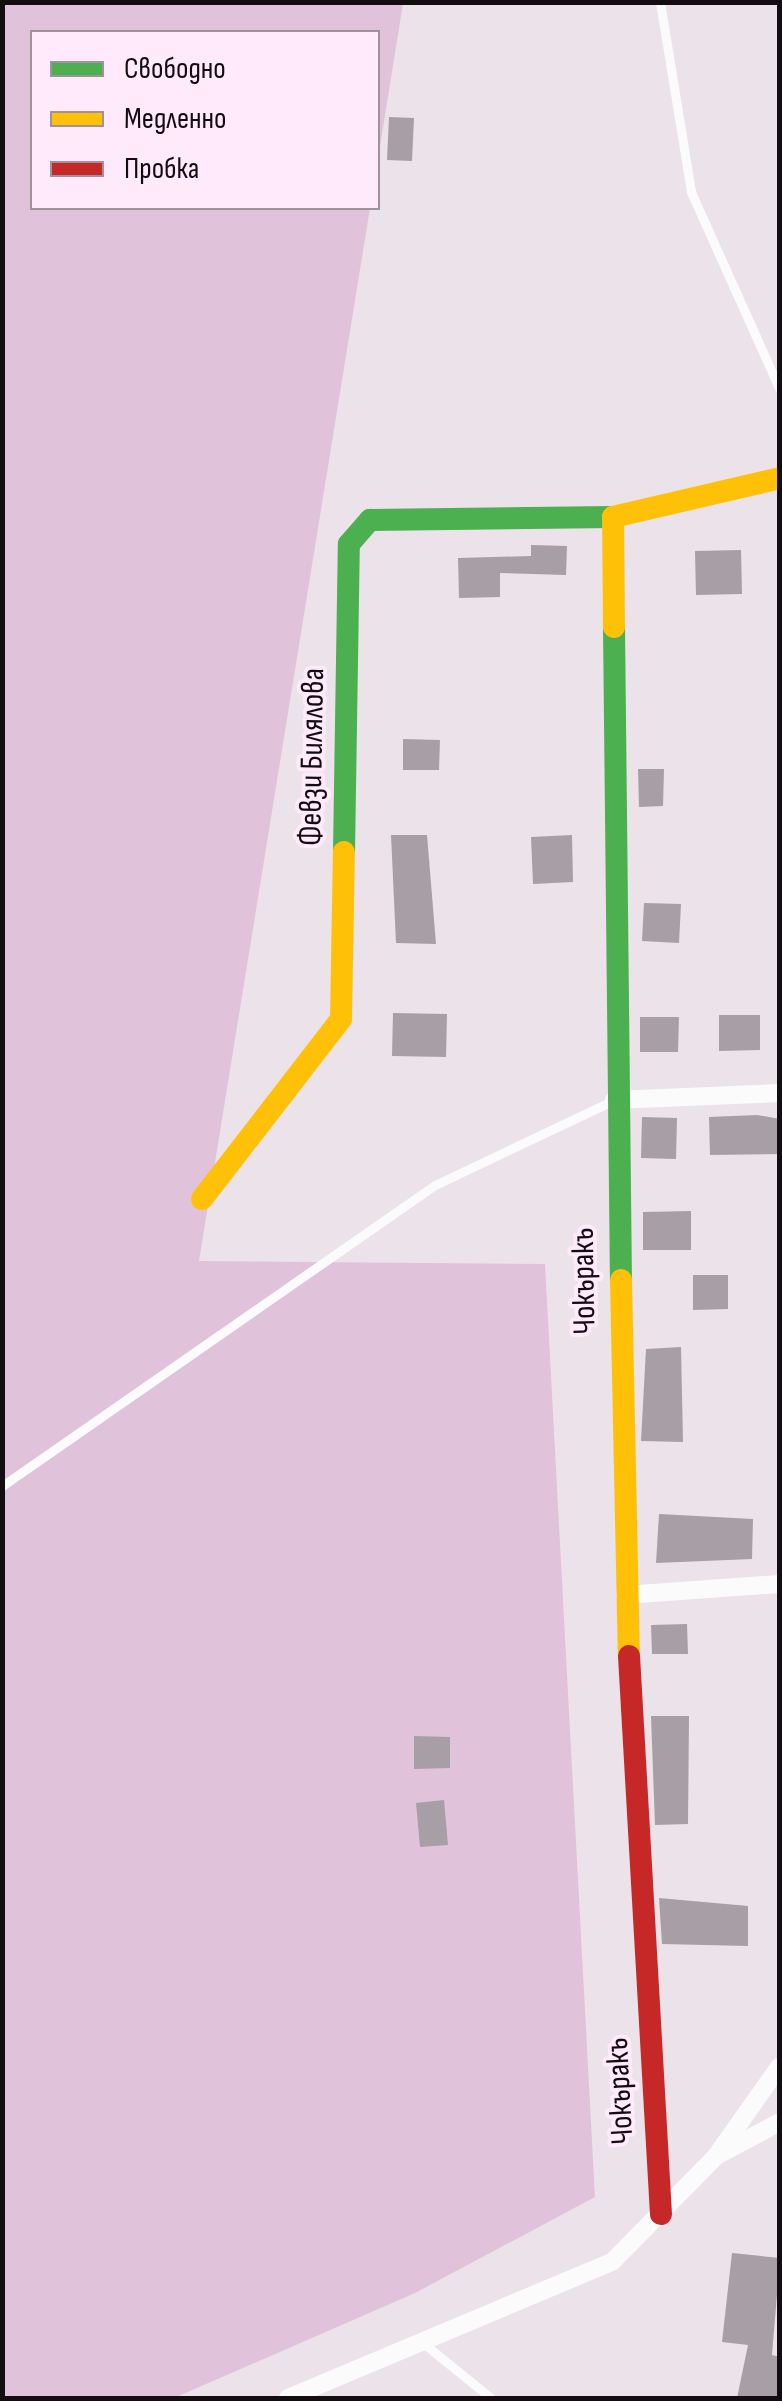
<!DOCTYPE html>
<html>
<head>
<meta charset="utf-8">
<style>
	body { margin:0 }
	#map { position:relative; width:782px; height:2401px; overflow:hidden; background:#ece2ea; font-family:"Sofia Sans Condensed",sans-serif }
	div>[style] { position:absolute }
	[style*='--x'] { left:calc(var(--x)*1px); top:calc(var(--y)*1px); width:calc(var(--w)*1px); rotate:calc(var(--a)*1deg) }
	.green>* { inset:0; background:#e0c2db }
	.building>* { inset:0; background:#a79fa5 }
	.lane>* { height:9px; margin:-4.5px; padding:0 4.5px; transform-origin:4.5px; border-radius:4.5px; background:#fcfbfc }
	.street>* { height:18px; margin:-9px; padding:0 9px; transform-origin:9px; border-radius:9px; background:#fcfbfc }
	.fast>* { height:22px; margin:-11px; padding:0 11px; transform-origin:11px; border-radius:11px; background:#4caf50 }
	.slow>* { height:22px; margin:-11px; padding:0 11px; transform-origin:11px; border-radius:11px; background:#ffc107 }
	.jam>* { height:22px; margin:-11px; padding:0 11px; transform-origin:11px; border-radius:11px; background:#c62828 }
	span { translate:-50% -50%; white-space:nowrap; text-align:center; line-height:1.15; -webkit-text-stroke:8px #feeafa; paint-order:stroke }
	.street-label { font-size:32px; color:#130d12 }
	.frame { position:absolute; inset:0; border:5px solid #130d12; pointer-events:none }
	.legend { position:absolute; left:30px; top:30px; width:350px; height:180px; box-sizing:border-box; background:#feeafa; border:2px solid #a0929d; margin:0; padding:12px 18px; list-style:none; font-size:30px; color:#130d12 }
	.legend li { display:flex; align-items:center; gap:20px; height:50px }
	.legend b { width:50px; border:2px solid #a0929d }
</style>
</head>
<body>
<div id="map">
	<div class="green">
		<div style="clip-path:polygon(3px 3px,403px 3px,378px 159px,378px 32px,32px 32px,32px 208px,370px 208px,199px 1261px,545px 1264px,595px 2197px,415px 2293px,174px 2398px,3px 2398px)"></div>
	</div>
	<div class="building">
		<div style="clip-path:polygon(389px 117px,414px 118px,412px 161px,387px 160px)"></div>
		<div style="clip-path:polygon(531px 545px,567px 546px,566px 575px,500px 573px,500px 597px,459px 598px,458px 558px,531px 556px)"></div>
		<div style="clip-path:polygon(741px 550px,742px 594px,696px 595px,695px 551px)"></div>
		<div style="clip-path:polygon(403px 739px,440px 740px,439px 770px,403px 770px)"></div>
		<div style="clip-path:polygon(638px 769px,664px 769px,663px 806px,639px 807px)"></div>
		<div style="clip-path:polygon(391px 835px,427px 835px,436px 944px,396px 943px)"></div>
		<div style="clip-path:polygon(572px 835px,573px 882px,533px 884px,531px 837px)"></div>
		<div style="clip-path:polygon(644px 903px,681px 904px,679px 943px,642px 941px)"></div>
		<div style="clip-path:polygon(393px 1013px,447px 1014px,446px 1057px,392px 1056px)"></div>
		<div style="clip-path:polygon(719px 1015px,760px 1015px,760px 1050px,719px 1051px)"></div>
		<div style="clip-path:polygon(640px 1017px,679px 1017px,678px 1052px,640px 1052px)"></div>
		<div style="clip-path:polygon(757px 1115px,780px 1119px,780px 1154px,710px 1155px,709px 1117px)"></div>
		<div style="clip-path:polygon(642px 1117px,677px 1118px,676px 1159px,641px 1158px)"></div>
		<div style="clip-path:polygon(691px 1211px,691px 1250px,643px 1250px,643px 1212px)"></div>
		<div style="clip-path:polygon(693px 1275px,728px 1275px,728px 1309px,693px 1310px)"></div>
		<div style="clip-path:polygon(681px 1347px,683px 1442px,641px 1441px,646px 1349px)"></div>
		<div style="clip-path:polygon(659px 1514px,753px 1519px,752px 1559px,656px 1563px)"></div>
		<div style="clip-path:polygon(687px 1624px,688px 1654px,652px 1654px,651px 1625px)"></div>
		<div style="clip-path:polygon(651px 1716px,689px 1716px,688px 1824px,655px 1825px)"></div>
		<div style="clip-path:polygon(414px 1736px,450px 1737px,450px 1768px,414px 1769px)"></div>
		<div style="clip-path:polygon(444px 1800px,448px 1845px,420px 1847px,416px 1803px)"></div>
		<div style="clip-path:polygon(659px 1898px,748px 1906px,748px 1946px,662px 1944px)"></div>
		<div style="clip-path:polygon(732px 2253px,780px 2258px,772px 2355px,780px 2357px,780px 2398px,737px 2398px,748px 2345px,722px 2342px)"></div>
	</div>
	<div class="lane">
		<div style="--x:660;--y:2;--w:193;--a:80.7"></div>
		<div style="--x:691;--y:192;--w:217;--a:65.8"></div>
		<div style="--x:2;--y:1486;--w:527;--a:-34.81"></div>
		<div style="--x:435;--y:1185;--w:198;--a:-25.4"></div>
		<div style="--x:423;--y:2343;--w:87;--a:39"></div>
	</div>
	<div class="street">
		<div style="--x:614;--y:1100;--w:166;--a:-2.4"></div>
		<div style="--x:625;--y:1595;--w:155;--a:-4.1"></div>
		<div style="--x:719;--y:2152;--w:105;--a:-54.7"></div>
		<div style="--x:288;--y:2398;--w:351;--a:-22.8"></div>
		<div style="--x:612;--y:2262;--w:148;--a:-45.5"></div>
		<div style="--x:716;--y:2156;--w:72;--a:-28"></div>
	</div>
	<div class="fast">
		<div style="--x:614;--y:627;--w:653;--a:89.39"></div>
		<div style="--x:344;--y:852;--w:308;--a:-89.1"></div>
		<div style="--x:349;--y:544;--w:32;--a:-49"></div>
		<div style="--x:370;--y:520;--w:243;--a:-0.7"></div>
	</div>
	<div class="slow">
		<div style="--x:614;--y:627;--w:110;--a:-90.5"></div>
		<div style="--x:613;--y:517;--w:171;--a:-13.1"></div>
		<div style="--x:202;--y:1199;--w:227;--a:-52.3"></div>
		<div style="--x:341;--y:1019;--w:167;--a:-89"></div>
		<div style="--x:621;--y:1280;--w:376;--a:88.8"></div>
	</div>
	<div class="jam">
		<div style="--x:629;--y:1656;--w:559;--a:86.72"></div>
	</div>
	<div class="street-label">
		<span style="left:313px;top:757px;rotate:-89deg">Февзи Билялова</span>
		<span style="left:585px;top:1281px;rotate:-91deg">Чокъракъ</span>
		<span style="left:621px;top:2091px;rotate:-93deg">Чокъракъ</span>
	</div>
	<div class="frame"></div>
	<ul class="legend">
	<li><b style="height:12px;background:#4caf50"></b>Свободно</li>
	<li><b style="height:12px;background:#ffc107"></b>Медленно</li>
	<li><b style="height:12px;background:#c62828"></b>Пробка</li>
	</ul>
</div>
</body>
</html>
